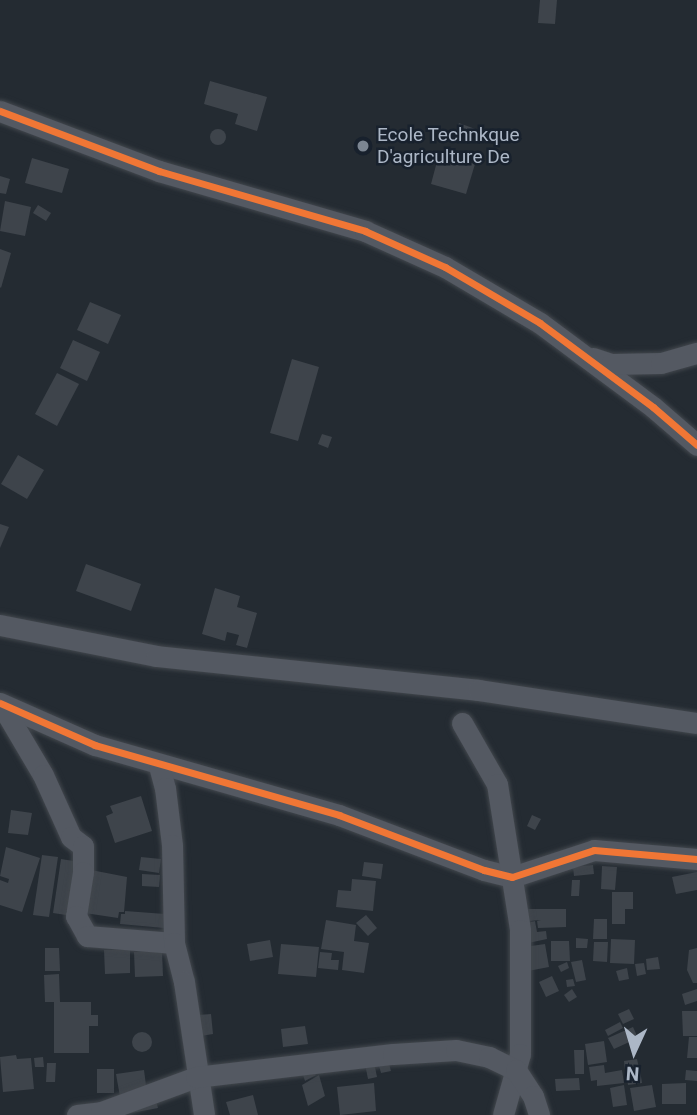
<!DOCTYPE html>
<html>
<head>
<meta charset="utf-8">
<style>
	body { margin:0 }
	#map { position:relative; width:697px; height:1115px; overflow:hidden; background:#242b32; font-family:Roboto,sans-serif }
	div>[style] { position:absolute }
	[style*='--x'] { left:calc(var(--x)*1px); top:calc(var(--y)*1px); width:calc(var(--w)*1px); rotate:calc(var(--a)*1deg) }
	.building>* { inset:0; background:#3e444b }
	.round { border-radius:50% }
	.roads { filter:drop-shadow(0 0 2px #42474d) drop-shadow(0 0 2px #42474d) }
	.minor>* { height:21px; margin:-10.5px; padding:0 10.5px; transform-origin:10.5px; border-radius:10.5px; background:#545962 }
	.cycleway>* { height:7px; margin:-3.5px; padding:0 3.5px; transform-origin:3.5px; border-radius:3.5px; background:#f07635 }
	.dots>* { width:19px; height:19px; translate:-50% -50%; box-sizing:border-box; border:4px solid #18212d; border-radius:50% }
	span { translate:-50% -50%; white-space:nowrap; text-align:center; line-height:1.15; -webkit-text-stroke:5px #18212d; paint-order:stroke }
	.poi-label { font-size:19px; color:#acb7c6 }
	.left { translate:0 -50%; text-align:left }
	.north { position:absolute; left:599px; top:1017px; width:70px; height:70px; -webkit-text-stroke:5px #18212d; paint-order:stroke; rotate:184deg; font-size:19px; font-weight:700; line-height:28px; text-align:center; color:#acb7c6 }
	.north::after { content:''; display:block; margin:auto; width:24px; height:32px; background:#acb7c6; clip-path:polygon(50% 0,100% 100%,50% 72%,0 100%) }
</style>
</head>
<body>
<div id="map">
	<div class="building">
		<div style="clip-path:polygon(540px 0,557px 0,555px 24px,538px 23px)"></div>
		<div style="clip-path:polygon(210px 81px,267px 97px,257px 131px,235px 124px,238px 114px,204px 104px)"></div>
		<div style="clip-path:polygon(459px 123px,478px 130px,474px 141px,455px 134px)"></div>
		<div class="round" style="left:210px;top:129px;width:16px;height:16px"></div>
		<div style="clip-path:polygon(439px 154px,475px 164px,466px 194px,431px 184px)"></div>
		<div style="clip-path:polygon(32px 158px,69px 169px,62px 193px,25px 183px)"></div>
		<div style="clip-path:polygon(0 176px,10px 179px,6px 194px,0 193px)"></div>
		<div style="clip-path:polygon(5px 201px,31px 207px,25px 236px,0 231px)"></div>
		<div style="clip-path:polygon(38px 205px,51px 213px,46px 221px,33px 213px)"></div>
		<div style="clip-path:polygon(0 249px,11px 253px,1px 288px,0 287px)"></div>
		<div style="clip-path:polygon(90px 302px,121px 315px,108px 344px,77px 330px)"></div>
		<div style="clip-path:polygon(73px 340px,100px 352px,87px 381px,60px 368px)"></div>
		<div style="clip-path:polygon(292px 359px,319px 367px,298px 441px,270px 433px)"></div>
		<div style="clip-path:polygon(57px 373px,79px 384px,57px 426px,35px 414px)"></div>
		<div style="clip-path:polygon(322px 434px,332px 437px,328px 448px,318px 444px)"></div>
		<div style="clip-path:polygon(18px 455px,44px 470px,27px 499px,1px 484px)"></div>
		<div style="clip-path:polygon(0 524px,9px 527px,0 548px)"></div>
		<div style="clip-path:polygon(86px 564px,141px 584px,131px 611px,76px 591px)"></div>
		<div style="clip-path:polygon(215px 588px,240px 596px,237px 607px,257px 613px,247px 648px,236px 645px,239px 635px,227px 632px,225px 641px,202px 634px)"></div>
		<div style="clip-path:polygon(141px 796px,152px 831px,115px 843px,106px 816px,113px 813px,110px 806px)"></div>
		<div style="clip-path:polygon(11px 810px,32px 813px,28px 835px,8px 833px)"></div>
		<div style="clip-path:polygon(532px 815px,541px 819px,535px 830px,527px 826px)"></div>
		<div style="clip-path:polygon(6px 847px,40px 858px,22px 912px,0 905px,0 880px,8px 883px,9px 879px,0 876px)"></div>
		<div style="clip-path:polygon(42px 855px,58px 857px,49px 917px,33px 915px)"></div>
		<div style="clip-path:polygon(141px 857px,161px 859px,159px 873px,139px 870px)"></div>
		<div style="clip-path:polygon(61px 859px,80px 862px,73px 911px,66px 911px,66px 915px,53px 913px)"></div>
		<div style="clip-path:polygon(364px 862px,383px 864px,381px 879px,362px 876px)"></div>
		<div style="clip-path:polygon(593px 865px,594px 874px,574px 876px,573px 867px)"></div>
		<div style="clip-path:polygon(602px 866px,617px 867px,615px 890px,601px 889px)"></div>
		<div style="clip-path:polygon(86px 869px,127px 877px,124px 912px,119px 912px,118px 918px,78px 912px)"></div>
		<div style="clip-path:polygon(697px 872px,697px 890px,676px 894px,672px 877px)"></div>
		<div style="clip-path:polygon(142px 874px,160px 875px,159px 887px,142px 886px)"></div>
		<div style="clip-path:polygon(352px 879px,376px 881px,373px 911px,336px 907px,338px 890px,351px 891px)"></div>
		<div style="clip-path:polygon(572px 880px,580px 880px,579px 896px,571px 896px)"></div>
		<div style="clip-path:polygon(612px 892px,633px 892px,633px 909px,625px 909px,625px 924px,612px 924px)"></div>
		<div style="clip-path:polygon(528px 909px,566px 909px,566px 927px,538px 928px,537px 921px,541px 920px,528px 921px)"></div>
		<div style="clip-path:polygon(125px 911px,165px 914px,164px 928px,120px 924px,121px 914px,125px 914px)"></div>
		<div style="clip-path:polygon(366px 915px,377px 928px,368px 936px,356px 923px)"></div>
		<div style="clip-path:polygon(594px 919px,607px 919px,607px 939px,593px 939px)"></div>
		<div style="clip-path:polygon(326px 920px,356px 925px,354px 941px,369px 943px,364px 973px,342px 970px,344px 952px,321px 949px)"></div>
		<div style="clip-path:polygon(535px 921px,537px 932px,546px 931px,547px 939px,528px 943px,524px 924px)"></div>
		<div style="clip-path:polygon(576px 938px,588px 939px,587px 948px,576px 948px)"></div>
		<div style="clip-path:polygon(611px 939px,635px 940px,634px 964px,610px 963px)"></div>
		<div style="clip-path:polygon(270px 940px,273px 957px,250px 961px,247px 944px)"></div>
		<div style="clip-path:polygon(551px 941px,569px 941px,570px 961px,551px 961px)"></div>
		<div style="clip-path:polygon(594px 942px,608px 942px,607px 962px,593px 961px)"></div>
		<div style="clip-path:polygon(281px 944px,319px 947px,316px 977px,278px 974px)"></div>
		<div style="clip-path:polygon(545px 944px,549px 967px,528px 971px,524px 947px)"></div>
		<div style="clip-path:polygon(45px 948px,59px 948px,60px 971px,45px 971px)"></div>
		<div style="clip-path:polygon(697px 948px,697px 983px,693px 983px,687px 970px,689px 950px)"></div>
		<div style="clip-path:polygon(104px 950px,130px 950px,130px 973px,105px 974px)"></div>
		<div style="clip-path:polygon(162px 951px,163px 976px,135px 977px,134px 952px)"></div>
		<div style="clip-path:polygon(320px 952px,332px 953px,331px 960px,339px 960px,338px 970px,318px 968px)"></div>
		<div style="clip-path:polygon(658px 957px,660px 969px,647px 970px,646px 959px)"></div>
		<div style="clip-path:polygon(582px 960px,586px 980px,576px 982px,571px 962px)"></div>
		<div style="clip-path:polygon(567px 962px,569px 968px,561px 972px,558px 966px)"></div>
		<div style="clip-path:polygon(644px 963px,646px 974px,637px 976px,635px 964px)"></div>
		<div style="clip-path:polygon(627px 968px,629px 979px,619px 981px,616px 971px)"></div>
		<div style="clip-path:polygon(59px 974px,60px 1002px,91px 1002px,91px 1015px,98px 1015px,98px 1026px,89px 1026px,89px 1053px,54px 1053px,54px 1002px,45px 1002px,44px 975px)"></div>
		<div style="clip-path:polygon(552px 976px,559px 991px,546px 997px,539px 982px)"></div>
		<div style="clip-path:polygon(573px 979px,575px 986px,567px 987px,566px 980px)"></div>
		<div style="clip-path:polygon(572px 989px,577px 997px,569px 1002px,564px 995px)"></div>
		<div style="clip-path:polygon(697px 989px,697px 1001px,685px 1005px,682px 994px)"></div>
		<div style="clip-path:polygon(629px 1009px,634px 1019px,623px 1024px,618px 1014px)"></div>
		<div style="clip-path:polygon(682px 1011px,697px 1011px,697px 1036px,683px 1036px)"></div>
		<div style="clip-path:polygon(211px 1014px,213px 1034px,201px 1036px,198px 1015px)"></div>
		<div style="clip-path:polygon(620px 1022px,623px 1028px,608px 1036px,605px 1030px)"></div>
		<div style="clip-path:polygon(305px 1026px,308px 1044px,283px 1047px,281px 1029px)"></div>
		<div style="clip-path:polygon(633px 1027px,638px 1038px,614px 1049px,608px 1038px)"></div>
		<div class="round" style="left:132px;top:1032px;width:20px;height:20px"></div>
		<div style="clip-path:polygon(689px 1037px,697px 1037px,697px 1058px,687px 1058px)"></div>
		<div style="clip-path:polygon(604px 1041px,607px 1062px,588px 1065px,585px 1044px)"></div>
		<div style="clip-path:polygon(574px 1050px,584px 1050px,584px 1074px,575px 1074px)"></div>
		<div style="clip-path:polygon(16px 1055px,17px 1059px,31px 1058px,34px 1089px,3px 1092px,0 1057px)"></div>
		<div style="clip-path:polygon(43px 1057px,44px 1067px,35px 1067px,34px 1058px)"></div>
		<div style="clip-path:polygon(637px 1059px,639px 1068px,625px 1070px,624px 1061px)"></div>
		<div style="clip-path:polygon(388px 1060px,391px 1071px,381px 1073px,378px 1062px)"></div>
		<div style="clip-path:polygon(374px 1062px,377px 1077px,368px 1079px,365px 1064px)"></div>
		<div style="clip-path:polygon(47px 1063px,56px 1063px,55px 1082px,46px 1082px)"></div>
		<div style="clip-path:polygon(604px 1065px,605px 1073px,622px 1070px,624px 1083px,597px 1086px,597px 1080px,591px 1081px,589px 1067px)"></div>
		<div style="clip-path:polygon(97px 1069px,114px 1069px,114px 1093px,97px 1093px)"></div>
		<div style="clip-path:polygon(144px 1070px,147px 1093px,120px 1097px,116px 1074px)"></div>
		<div style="clip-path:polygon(313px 1070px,316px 1075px,305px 1081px,303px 1075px)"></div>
		<div style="clip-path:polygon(640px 1070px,642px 1083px,628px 1085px,626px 1072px)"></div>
		<div style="clip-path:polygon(686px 1070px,697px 1071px,697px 1081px,685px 1080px)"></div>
		<div style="clip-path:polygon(319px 1075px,325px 1096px,308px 1106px,302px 1085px)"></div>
		<div style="clip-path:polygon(579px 1078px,580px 1090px,556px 1091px,555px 1079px)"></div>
		<div style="clip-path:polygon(374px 1083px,376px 1111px,340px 1115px,337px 1087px)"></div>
		<div style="clip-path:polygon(686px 1083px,686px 1104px,662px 1104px,662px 1084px)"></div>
		<div style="clip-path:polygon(624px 1085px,627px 1105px,613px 1107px,610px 1088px)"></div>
		<div style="clip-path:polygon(652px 1085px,656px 1107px,634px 1111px,630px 1088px)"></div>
		<div style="clip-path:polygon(253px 1095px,258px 1115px,230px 1115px,226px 1102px)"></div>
		<div style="clip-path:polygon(155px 1097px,158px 1108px,121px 1115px)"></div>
	</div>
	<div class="roads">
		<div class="minor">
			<div style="--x:0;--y:111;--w:170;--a:20.7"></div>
			<div style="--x:159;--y:171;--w:215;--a:16.2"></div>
			<div style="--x:365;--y:231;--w:88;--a:24.2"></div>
			<div style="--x:445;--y:267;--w:110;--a:30.5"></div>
			<div style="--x:540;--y:323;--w:141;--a:36.6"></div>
			<div style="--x:653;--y:407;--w:58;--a:40.8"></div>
			<div style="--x:593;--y:358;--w:19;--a:18"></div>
			<div style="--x:611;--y:364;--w:50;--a:-1.1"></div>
			<div style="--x:661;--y:363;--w:37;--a:-16"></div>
			<div style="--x:0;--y:625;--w:159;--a:11.2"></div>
			<div style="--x:156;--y:656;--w:324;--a:6"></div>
			<div style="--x:478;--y:690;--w:221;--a:8.6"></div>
			<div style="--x:0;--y:703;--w:104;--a:23.9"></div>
			<div style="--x:95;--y:745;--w:254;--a:16"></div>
			<div style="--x:339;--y:815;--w:155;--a:20.8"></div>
			<div style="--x:484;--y:870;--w:29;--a:14"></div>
			<div style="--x:512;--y:877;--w:86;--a:-18.2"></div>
			<div style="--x:594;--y:850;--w:103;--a:5"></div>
			<div style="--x:1;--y:704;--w:82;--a:59.4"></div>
			<div style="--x:43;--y:775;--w:68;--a:65.7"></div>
			<div style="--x:71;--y:837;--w:15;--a:37"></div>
			<div style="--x:83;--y:846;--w:26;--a:90"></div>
			<div style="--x:83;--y:872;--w:45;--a:99"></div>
			<div style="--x:76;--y:916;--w:23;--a:61"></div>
			<div style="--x:87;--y:936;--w:87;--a:4.6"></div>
			<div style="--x:462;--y:723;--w:70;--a:60.2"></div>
			<div style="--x:497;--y:784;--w:148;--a:81"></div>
			<div style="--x:520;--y:930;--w:124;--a:90"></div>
			<div style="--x:520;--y:1054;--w:63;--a:105.6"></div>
			<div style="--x:159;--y:766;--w:23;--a:75"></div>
			<div style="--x:165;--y:788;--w:57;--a:83"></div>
			<div style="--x:172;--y:845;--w:98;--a:88.8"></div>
			<div style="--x:174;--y:943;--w:40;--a:75.6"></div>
			<div style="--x:184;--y:982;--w:134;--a:81.4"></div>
			<div style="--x:77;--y:1115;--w:24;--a:-7"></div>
			<div style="--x:101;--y:1112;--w:101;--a:-20.2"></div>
			<div style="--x:196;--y:1077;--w:198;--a:-6.7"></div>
			<div style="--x:393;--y:1054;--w:63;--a:-3.6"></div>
			<div style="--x:456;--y:1050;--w:34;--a:12"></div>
			<div style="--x:489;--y:1057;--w:30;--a:26"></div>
			<div style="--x:516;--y:1070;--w:31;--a:57"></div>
			<div style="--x:533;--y:1096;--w:20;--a:72"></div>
		</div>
	</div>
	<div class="cycleway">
		<div style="--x:0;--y:111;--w:170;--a:20.7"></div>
		<div style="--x:159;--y:171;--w:215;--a:16.2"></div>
		<div style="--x:365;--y:231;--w:88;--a:24.2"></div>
		<div style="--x:445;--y:267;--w:110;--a:30.5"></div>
		<div style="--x:540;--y:323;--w:141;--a:36.6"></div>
		<div style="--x:653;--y:407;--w:58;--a:40.8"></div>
		<div style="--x:0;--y:703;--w:104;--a:23.9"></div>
		<div style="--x:95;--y:745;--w:254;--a:16"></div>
		<div style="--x:339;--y:815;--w:155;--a:20.8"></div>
		<div style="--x:484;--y:870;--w:29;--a:14"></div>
		<div style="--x:512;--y:877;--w:86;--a:-18.2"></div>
		<div style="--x:594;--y:850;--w:103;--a:5"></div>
	</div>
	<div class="dots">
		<div style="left:363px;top:146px;background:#7c8692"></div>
	</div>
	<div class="poi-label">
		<span class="left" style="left:377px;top:146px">Ecole Technkque<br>D'agriculture De</span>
	</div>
	<div class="north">N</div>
</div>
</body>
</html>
